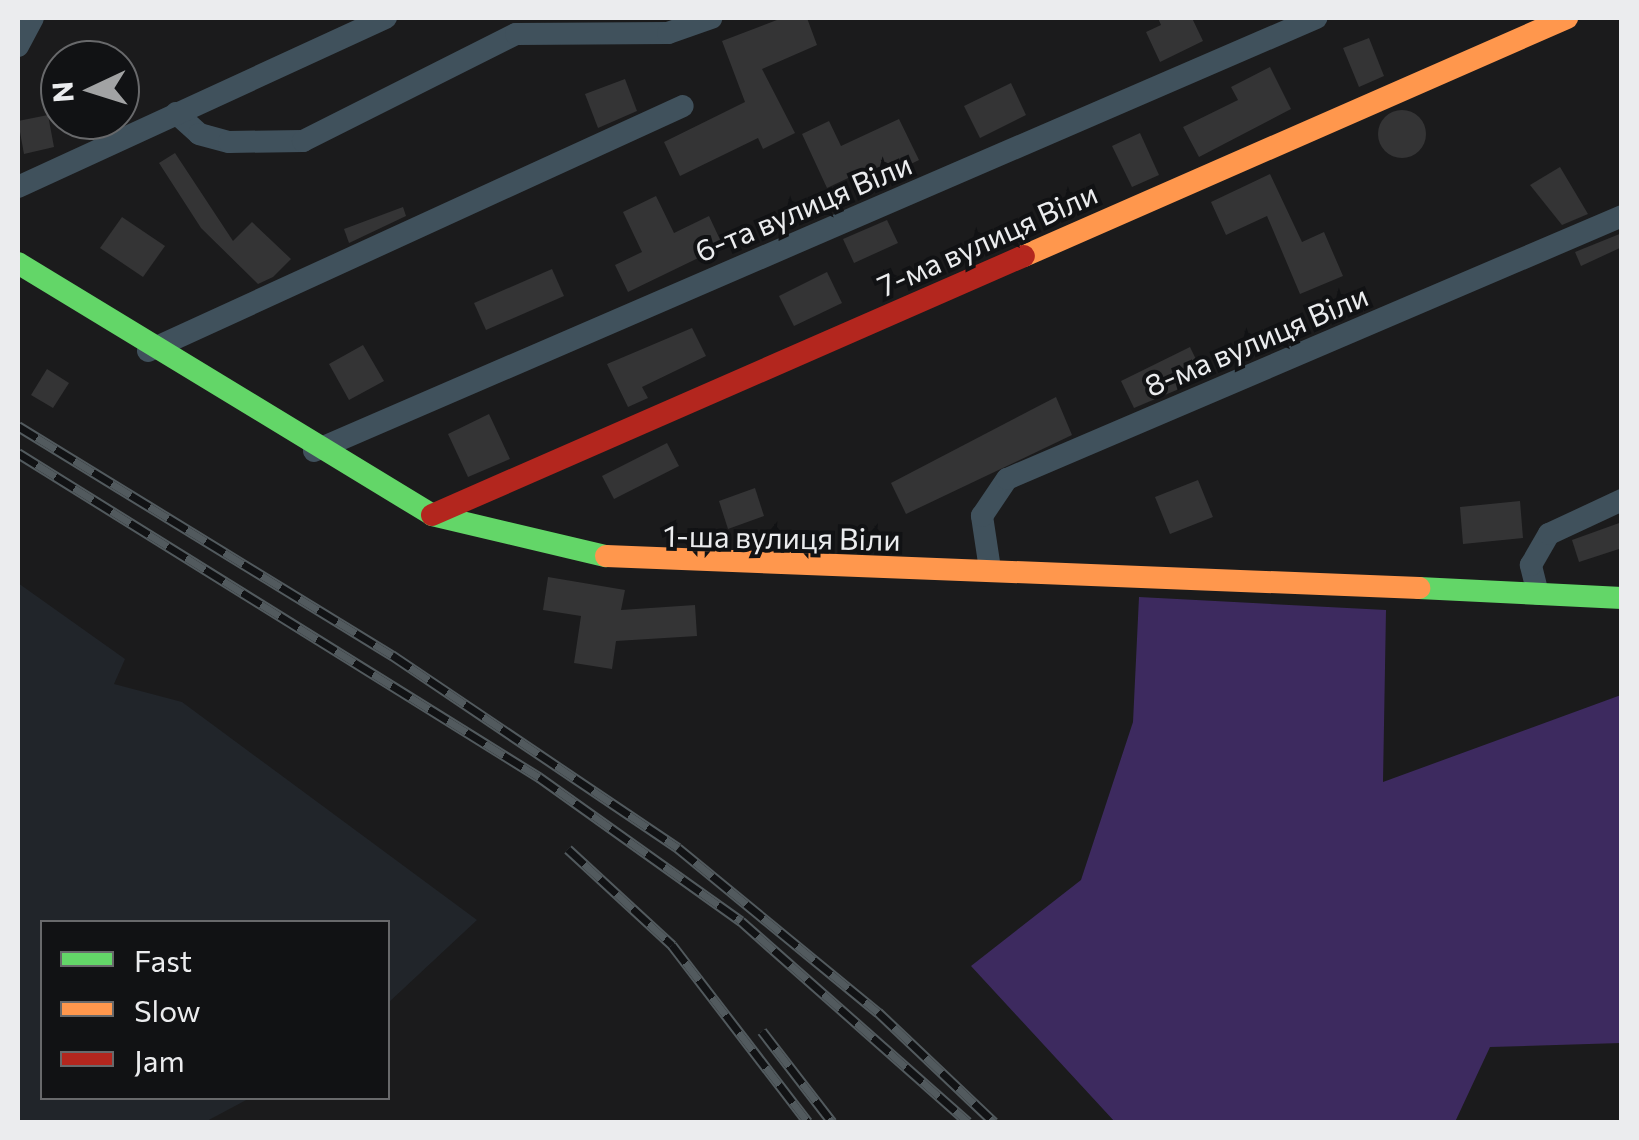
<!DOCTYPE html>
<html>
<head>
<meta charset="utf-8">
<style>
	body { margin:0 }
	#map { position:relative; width:1639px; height:1140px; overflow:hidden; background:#1b1b1c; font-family:Commissioner,sans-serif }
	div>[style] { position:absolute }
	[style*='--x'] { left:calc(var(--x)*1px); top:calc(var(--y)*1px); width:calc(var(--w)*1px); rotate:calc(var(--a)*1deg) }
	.built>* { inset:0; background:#21252a }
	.green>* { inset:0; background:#3d2a5f }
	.building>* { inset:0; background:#343435 }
	.round { border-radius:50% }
	.street>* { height:22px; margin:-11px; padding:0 11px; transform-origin:11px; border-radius:11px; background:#40515c }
	.fast>* { height:22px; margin:-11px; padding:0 11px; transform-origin:11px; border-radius:11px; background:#63d668 }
	.slow>* { height:22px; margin:-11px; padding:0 11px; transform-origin:11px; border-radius:11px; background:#ff974d }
	.jam>* { height:22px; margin:-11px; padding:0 11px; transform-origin:11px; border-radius:11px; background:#b3261e }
	.rail>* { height:11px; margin-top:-5.5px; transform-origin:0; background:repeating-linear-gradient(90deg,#111214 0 22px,#525a5e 0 44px); box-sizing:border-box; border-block:2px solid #525a5e }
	span { translate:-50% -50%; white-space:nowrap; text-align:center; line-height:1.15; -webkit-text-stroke:8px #111214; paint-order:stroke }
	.street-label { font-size:30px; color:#ebecee }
	.frame { position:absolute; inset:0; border:20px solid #ebecee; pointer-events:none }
	.legend { position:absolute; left:40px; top:920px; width:350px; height:180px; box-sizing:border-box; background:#111214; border:2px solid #68696b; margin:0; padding:12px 18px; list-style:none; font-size:30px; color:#ebecee }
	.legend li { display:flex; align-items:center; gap:20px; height:50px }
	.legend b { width:50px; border:2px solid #68696b }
	.north { position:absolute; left:40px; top:40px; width:100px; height:100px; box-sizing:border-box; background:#111214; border:2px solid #68696b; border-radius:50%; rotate:266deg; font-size:28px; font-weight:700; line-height:40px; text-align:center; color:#ebecee }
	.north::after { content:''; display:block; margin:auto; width:35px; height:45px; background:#a2a3a4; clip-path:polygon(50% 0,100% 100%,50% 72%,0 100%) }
</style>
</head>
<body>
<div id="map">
	<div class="built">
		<div style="clip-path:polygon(18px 583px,125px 659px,114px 684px,182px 702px,477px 920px,388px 1003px,388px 922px,42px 922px,42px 1098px,250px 1098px,205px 1122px,18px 1122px)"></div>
	</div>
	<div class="green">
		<div style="clip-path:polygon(1139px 597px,1386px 610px,1383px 782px,1621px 695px,1621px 1043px,1490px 1047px,1455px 1122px,1115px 1122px,971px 966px,1081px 880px,1133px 722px)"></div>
	</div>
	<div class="building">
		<div style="clip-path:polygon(782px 18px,807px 18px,817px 45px,762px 69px,795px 133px,763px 149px,758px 138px,680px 176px,664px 142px,745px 102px,722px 41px)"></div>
		<div style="clip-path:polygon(1158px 18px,1192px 18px,1203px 41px,1160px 62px,1146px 32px,1161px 25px)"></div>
		<div style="clip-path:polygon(1369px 38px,1384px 76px,1359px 87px,1343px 48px)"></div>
		<div style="clip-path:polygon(1270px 67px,1291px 109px,1199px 157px,1183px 127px,1238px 100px,1231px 87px)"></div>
		<div style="clip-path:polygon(625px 79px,637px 111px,598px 128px,585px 94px)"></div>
		<div style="clip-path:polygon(1011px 83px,1026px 115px,980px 138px,964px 106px)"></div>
		<div class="round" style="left:1378px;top:110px;width:48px;height:48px"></div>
		<div style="clip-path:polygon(48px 115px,54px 147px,24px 154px,18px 121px)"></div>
		<div style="clip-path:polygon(899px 119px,919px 160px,870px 184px,863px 171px,827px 188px,802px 134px,829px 121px,841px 146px)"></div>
		<div style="clip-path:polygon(1140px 133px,1159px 175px,1132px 187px,1112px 146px)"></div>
		<div style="clip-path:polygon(175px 153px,233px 241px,252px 222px,291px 259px,273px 277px,258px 284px,201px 228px,159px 163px)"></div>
		<div style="clip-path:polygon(1560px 167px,1588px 214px,1562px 225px,1530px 185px)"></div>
		<div style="clip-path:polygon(1270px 174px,1302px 242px,1324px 232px,1343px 276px,1300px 294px,1267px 216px,1226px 235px,1211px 202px)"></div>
		<div style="clip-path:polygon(656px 196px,674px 233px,709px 216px,723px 246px,628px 292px,615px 265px,642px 252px,623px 212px)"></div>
		<div style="clip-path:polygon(403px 207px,406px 216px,349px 243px,344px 229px)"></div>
		<div style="clip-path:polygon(122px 217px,165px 246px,143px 277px,100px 248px)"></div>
		<div style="clip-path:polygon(887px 220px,898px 243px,854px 263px,843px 239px)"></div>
		<div style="clip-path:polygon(1622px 233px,1622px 247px,1581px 266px,1575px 252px)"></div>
		<div style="clip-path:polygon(552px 269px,564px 296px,486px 330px,474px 303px)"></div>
		<div style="clip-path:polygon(827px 272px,842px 303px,794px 326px,779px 296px)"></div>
		<div style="clip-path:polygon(692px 328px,706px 356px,642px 387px,648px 398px,628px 407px,607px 364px)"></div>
		<div style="clip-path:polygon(363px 345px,384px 381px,349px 400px,329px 364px)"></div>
		<div style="clip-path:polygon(1190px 347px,1205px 378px,1134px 408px,1121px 381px)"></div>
		<div style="clip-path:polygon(47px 369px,69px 383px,53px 408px,31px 395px)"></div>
		<div style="clip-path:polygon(1056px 397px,1072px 435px,906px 514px,891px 483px)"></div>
		<div style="clip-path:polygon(489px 414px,510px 459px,468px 477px,448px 434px)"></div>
		<div style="clip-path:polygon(667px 443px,679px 466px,614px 499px,602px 476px)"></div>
		<div style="clip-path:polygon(1198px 480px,1213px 517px,1170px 534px,1155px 497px)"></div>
		<div style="clip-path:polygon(755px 488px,764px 516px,728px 529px,719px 501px)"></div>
		<div style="clip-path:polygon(1520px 501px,1523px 538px,1463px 544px,1460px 507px)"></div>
		<div style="clip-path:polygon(1622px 522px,1622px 548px,1579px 562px,1572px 540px)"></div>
		<div style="clip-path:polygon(548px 577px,625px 590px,621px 610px,695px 605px,697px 636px,616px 641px,612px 669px,574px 663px,581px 616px,543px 610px)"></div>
	</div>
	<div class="street">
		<div style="--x:18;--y:46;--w:32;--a:-62"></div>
		<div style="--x:176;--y:113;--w:31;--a:42"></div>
		<div style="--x:199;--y:134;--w:31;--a:15"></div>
		<div style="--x:229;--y:142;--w:74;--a:-0.8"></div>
		<div style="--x:303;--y:141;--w:238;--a:-26.7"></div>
		<div style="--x:516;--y:34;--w:152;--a:-0.4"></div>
		<div style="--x:668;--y:33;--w:46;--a:-19.2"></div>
		<div style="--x:18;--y:187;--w:405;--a:-24.7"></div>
		<div style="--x:148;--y:351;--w:588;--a:-24.61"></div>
		<div style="--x:314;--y:451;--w:1092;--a:-23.37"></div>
		<div style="--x:990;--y:569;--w:54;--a:-98.6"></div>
		<div style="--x:982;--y:516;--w:45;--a:-56"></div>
		<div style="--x:1007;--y:479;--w:669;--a:-23.15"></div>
		<div style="--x:1538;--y:594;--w:30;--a:-104"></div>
		<div style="--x:1531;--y:565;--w:36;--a:-60"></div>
		<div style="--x:1549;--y:534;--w:81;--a:-25"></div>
	</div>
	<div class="fast">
		<div style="--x:18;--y:263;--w:485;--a:31.3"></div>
		<div style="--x:432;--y:515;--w:179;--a:13.3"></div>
		<div style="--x:1419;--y:588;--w:203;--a:2.8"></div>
	</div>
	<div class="slow">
		<div style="--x:1024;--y:256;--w:593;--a:-23.67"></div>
		<div style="--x:606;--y:556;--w:814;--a:2.25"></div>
	</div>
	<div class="jam">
		<div style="--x:432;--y:515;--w:646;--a:-23.63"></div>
	</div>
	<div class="rail">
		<div style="--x:18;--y:426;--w:439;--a:31.5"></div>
		<div style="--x:392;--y:655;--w:345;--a:34"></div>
		<div style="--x:678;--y:848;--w:259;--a:39.4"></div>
		<div style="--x:878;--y:1012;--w:160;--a:43.5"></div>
		<div style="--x:18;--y:453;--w:614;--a:31.88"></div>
		<div style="--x:539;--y:777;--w:248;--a:35.5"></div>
		<div style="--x:741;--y:921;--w:303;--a:41.5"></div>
		<div style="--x:568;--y:849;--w:142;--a:42.7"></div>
		<div style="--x:672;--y:945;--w:223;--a:52.5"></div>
		<div style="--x:762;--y:1031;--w:115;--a:52.4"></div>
	</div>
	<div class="street-label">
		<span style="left:803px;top:207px;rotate:-23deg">6-та вулиця Віли</span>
		<span style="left:987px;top:239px;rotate:-24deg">7-ма вулиця Віли</span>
		<span style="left:1256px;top:340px;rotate:-23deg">8-ма вулиця Віли</span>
		<span style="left:782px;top:537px;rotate:1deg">1-ша вулиця Віли</span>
	</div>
	<div class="frame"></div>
	<ul class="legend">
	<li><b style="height:12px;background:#63d668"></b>Fast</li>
	<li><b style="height:12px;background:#ff974d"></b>Slow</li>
	<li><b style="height:12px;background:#b3261e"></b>Jam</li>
	</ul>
	<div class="north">N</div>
</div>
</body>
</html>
